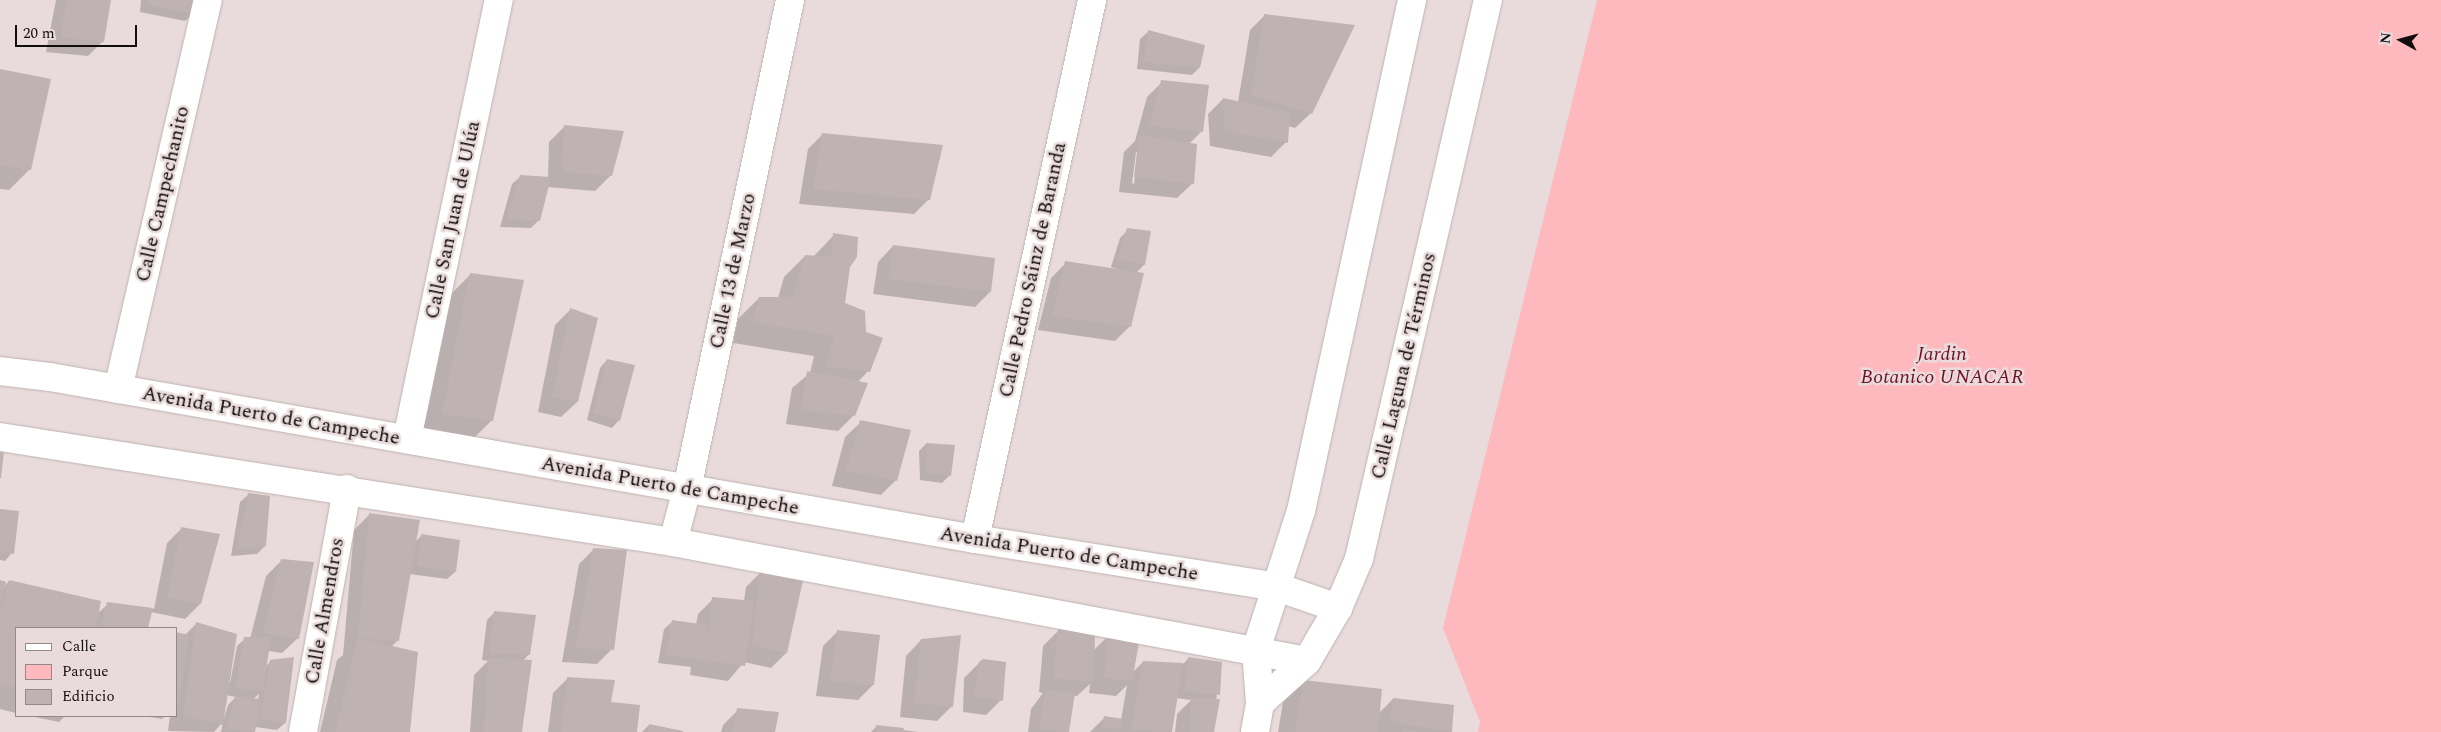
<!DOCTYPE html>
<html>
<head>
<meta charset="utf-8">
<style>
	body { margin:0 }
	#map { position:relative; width:2441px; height:732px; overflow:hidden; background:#e9dbdb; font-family:Spectral,serif }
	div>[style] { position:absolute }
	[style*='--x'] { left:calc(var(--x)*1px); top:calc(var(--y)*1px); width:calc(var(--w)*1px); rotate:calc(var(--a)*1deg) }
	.green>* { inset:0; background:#fdb9bd }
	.shadow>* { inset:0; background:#0003 }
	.building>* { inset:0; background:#bfb2b2 }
	.roads { filter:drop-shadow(0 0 1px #beb1b1) drop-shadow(0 0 1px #beb1b1) }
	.minor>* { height:28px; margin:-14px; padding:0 14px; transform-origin:14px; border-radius:14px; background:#fff }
	.major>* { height:28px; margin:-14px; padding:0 14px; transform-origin:14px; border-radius:14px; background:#fff }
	span { translate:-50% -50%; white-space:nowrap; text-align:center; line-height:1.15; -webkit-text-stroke:5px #e9dbdb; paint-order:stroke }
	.street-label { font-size:20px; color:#120d0d }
	.park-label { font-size:20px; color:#701227; font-style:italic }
	.legend { position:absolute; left:15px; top:627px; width:162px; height:90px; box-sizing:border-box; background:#e9dbdb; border:1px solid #938989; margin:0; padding:6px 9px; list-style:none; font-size:15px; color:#120d0d }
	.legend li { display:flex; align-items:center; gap:10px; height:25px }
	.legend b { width:25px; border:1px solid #938989 }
	.north { position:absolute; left:2376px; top:15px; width:50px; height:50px; -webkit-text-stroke:4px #e9dbdb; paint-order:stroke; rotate:277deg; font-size:14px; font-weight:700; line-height:20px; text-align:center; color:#120d0d }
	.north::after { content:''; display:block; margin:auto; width:18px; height:22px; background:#120d0d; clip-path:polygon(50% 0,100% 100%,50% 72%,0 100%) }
	.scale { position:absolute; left:15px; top:25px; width:122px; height:22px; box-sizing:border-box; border:2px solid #120d0d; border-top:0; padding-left:6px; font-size:15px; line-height:18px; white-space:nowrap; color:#120d0d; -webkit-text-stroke:4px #e9dbdb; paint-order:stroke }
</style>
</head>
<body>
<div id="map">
	<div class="green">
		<div style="clip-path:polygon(1597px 0,2441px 0,2441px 732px,1478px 732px,1480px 722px,1443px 628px)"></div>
	</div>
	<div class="shadow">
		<div style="clip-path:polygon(109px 0,103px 41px,88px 56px,46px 52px,56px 0)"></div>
		<div style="clip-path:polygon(141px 0,196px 0,193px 14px,185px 21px,140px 12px)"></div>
		<div style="clip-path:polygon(1265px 15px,1311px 113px,1295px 128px,1288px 126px,1286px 142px,1271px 157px,1210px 146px,1208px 114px,1223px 99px,1238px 102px,1250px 30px)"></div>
		<div style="clip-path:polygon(1148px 32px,1199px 68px,1192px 75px,1137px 69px,1140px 39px)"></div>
		<div style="clip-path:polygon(0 70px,30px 169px,9px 190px,0 189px)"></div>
		<div style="clip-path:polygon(evenodd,1162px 82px,1202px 131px,1189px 144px,1193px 183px,1177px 198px,1119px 192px,1124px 152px,1135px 141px,1147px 97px,1162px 82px,1136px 152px,1138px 152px,1134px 184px,1132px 183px,1136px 152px)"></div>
		<div style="clip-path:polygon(564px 127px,610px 176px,595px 191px,547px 187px,539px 220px,531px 228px,500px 227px,512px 184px,520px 177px,548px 178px,549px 142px)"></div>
		<div style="clip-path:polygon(823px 134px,929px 199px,914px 214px,799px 204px,808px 149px)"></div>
		<div style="clip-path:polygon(1128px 230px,1144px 265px,1136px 273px,1130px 326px,1115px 341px,1038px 330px,1051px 278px,1066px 263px,1123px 271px,1111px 267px,1120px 238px)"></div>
		<div style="clip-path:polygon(834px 235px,848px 267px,843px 304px,868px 371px,858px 382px,853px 416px,838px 431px,786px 424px,792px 388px,810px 373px,814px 356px,733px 343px,738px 319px,759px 298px,778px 298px,784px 277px,805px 256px,813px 257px)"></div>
		<div style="clip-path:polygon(893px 246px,990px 292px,975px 307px,873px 294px,878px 262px)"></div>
		<div style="clip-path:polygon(470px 275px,492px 420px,471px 441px,422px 435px,450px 295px)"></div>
		<div style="clip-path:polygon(570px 310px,596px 318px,577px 402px,561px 417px,538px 412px,555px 325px)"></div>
		<div style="clip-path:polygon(607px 360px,619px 420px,612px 428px,587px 420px,600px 368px)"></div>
		<div style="clip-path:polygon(861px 422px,896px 480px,881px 495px,832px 486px,845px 437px)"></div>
		<div style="clip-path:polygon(926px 444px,950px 475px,942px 483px,920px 480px,919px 451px)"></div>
		<div style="clip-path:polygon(248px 495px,265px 546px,257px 554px,231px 556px,240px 502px)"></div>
		<div style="clip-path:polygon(0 510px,12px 553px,5px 561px,0 560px)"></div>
		<div style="clip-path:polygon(369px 515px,415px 542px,421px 536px,455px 572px,447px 579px,409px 574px,398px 640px,391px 647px,409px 732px,320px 732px,337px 660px,343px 655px,354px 530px)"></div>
		<div style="clip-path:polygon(182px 528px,200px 604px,185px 619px,151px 612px,147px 628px,16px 628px,16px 713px,0 709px,0 582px,3px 588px,9px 581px,97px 614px,108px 604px,154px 609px,167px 543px)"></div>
		<div style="clip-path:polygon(594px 549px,612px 649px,597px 664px,562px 662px,579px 564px)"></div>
		<div style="clip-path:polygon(evenodd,281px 561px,298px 638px,282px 653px,268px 651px,265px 667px,271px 661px,285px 723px,277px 730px,255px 727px,254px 732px,221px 732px,223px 722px,214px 732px,168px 731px,170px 716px,176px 716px,176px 633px,185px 635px,196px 624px,230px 683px,237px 646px,245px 639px,250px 639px,266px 576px,281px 561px,259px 694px,258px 700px,253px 699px,259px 694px,281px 561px,226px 695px,236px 697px,228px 705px,224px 719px,226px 695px)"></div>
		<div style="clip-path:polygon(761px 572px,786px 653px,771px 668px,744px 662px,728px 681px,690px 675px,691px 667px,658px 663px,664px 629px,672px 622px,696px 625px,698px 614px,713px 599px,744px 601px,746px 587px)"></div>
		<div style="clip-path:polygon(495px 612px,529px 654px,523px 661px,520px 732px,470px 732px,474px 675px,488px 661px,482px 660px,487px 620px)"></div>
		<div style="clip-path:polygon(838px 631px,879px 638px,873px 685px,858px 700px,816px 696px,823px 646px)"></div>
		<div style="clip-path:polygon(1058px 631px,1093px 651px,1109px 635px,1132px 673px,1143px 662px,1183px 664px,1189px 658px,1220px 663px,1213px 732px,1175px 732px,1177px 714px,1191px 700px,1176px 698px,1171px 732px,1090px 732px,1104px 718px,1121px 720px,1127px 685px,1116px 696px,1089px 693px,1090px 684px,1077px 696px,1073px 696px,1067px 732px,1028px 732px,1031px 709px,1043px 693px,1039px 692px,1043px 646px)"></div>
		<div style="clip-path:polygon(921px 640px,952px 706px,937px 721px,900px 717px,906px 656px)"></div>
		<div style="clip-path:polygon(979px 663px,1001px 700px,986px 715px,963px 712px,964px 678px)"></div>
		<div style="clip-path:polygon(568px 678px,609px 703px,635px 732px,548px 732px,553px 693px)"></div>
		<div style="clip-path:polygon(1304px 682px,1378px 714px,1393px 699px,1453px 706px,1451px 732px,1278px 732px,1283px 702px)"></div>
		<div style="clip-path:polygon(738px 710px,774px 732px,721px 732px,723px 725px)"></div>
		<div style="clip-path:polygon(30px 716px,65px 716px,59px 722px)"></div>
		<div style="clip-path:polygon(143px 716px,165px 716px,162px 719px)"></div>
		<div style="clip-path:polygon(649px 725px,680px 732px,642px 732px)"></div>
		<div style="clip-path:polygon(876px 727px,919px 732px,871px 732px)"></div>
	</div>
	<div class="building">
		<div style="clip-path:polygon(67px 0,111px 0,104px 42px,60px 37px)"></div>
		<div style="clip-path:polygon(147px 0,197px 0,194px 14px,147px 5px)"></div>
		<div style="clip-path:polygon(1264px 14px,1355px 25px,1312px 114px,1251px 95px)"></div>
		<div style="clip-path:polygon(1148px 30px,1205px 45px,1200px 68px,1144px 62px)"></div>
		<div style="clip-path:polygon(0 69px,51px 79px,31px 170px,0 165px)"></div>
		<div style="clip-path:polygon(1161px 80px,1209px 85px,1203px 132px,1150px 126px)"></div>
		<div style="clip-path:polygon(1223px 98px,1290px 112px,1288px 143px,1225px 131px)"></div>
		<div style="clip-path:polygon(564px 125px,624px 131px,612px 176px,562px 172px)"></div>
		<div style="clip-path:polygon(822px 133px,943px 145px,930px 200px,813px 189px)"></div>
		<div style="clip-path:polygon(1139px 135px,1197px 144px,1194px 184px,1134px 177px)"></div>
		<div style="clip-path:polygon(520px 175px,551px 177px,540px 221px,507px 219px)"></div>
		<div style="clip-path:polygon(1127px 228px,1151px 231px,1145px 265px,1118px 259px)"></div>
		<div style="clip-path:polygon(833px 233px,858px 237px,857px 257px,850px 267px,845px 303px,865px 311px,866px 332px,883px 338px,870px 372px,826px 366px,834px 336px,753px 322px,759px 297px,793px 297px,805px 255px,831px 257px)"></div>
		<div style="clip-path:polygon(893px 245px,995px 258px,991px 292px,888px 279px)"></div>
		<div style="clip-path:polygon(1065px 261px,1144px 273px,1131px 327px,1052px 316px)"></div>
		<div style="clip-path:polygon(470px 273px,524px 280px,493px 421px,442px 414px)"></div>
		<div style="clip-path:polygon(570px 308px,598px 318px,578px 402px,552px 397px)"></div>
		<div style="clip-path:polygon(607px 359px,635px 365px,620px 421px,593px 413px)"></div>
		<div style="clip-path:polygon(807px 371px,868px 383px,855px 416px,801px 410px)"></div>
		<div style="clip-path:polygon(860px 420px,911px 430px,897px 481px,846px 471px)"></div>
		<div style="clip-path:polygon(926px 443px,955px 445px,951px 476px,927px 473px)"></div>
		<div style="clip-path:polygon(0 451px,4px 451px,1px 478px,0 478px)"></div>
		<div style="clip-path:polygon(248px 493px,270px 496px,266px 546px,237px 549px)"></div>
		<div style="clip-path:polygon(0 509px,19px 511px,14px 554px,0 552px)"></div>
		<div style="clip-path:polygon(369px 513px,420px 520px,399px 641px,358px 638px)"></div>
		<div style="clip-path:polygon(181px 527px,220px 534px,201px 604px,167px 598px)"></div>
		<div style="clip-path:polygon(421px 534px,460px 540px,456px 572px,417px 566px)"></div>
		<div style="clip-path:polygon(593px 548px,627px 550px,614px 650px,576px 648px)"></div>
		<div style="clip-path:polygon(281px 559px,314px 562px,299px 639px,263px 633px)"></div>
		<div style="clip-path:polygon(760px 571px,804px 576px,787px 653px,752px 646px)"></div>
		<div style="clip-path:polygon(0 580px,6px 582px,1px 602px,0 602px)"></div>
		<div style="clip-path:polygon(9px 580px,101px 601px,96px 628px,16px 628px,16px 688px,0 684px,0 614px)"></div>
		<div style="clip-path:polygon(712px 597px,754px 601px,745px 666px,665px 655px,672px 620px,707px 625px,706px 646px)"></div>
		<div style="clip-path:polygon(107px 602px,153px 608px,148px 628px,101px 628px)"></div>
		<div style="clip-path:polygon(494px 611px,536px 615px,530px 655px,489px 653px)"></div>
		<div style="clip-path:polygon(196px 622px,237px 634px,223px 725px,183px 716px)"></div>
		<div style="clip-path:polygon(1058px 629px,1095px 633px,1094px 682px,1053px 678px)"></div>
		<div style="clip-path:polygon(837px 630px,880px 635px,874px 685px,830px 681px)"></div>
		<div style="clip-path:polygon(176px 632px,189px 635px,178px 704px,176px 704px)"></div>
		<div style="clip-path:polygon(1108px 634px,1140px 638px,1132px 681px,1104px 678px)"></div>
		<div style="clip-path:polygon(961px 635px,953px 707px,914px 703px,921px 639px)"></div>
		<div style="clip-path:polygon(244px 637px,271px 637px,263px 691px,235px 688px)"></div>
		<div style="clip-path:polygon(358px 638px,418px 652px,410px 732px,335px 732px)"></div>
		<div style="clip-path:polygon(294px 657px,286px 723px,260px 719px,270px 660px)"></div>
		<div style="clip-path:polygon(1188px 657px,1222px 662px,1220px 695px,1184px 691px)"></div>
		<div style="clip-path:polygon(488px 658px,532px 660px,522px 732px,484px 732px)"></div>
		<div style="clip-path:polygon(983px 659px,1006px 662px,1003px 701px,974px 696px,979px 662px)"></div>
		<div style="clip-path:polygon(1143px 661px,1183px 663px,1172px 732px,1131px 730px)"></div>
		<div style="clip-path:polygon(567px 677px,615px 680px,611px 702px,640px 705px,637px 732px,561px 732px)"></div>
		<div style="clip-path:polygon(1303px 680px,1382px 689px,1378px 732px,1295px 732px)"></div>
		<div style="clip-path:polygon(1045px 690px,1075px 693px,1069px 732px,1039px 730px)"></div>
		<div style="clip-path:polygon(235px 696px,261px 699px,255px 732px,226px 730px)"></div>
		<div style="clip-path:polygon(1191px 698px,1220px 699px,1214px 732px,1189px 732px)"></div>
		<div style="clip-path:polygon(1393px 698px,1454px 705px,1452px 732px,1390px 722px)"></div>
		<div style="clip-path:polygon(737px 708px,779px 712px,775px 732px,732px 732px)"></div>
		<div style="clip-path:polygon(1104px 716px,1124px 719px,1122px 729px,1102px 728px)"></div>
		<div style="clip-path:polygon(649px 724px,683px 731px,683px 732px,648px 732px)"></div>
		<div style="clip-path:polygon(876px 725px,904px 728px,903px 732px,875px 732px)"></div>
		<div style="clip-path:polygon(1403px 730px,1416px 731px,1416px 732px,1402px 732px)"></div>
	</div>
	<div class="roads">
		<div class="minor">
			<div style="--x:118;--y:389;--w:399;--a:-77"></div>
			<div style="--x:407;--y:439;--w:449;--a:-78.2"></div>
			<div style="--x:975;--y:539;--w:552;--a:-77.75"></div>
			<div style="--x:673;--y:542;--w:55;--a:-75.2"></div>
			<div style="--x:687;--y:489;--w:500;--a:-78.1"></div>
			<div style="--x:1260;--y:703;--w:63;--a:-41.8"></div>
			<div style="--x:303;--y:732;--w:247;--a:-79.7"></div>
			<div style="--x:1255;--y:732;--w:29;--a:-80"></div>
			<div style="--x:1260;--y:703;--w:53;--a:-94.3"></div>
		</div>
		<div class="major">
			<div style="--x:0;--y:371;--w:50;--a:6.8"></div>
			<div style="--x:50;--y:377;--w:939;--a:9.93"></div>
			<div style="--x:975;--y:539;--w:306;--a:9"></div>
			<div style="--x:1277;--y:587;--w:65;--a:19"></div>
			<div style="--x:0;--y:437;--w:681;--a:8.87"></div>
			<div style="--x:673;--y:542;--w:645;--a:10.63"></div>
			<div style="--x:1307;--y:661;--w:61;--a:-59.7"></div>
			<div style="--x:1338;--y:608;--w:53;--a:-66.8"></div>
			<div style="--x:1359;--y:559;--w:574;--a:-77.01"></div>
			<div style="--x:1256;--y:650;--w:146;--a:-72.1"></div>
			<div style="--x:1301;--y:511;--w:523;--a:-77.74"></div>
		</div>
	</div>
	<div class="street-label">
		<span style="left:163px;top:194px;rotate:-77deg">Calle Campechanito</span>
		<span style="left:453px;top:220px;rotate:-78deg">Calle San Juan de Ulúa</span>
		<span style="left:1033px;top:270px;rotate:-78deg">Calle Pedro Sáinz de Baranda</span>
		<span style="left:733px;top:271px;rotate:-78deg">Calle 13 de Marzo</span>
		<span style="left:1404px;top:366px;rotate:-77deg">Calle Laguna de Términos</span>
		<span style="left:271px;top:416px;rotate:10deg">Avenida Puerto de Campeche</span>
		<span style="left:670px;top:486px;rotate:10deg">Avenida Puerto de Campeche</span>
		<span style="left:1069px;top:554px;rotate:9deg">Avenida Puerto de Campeche</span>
		<span style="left:325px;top:611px;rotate:-80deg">Calle Almendros</span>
	</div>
	<div class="park-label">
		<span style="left:1942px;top:366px">Jardin<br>Botanico UNACAR</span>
	</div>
	<ul class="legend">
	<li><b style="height:6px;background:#fff"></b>Calle</li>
	<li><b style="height:14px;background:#fdb9bd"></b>Parque</li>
	<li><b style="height:14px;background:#bfb2b2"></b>Edificio</li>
	</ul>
	<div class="north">N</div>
	<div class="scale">20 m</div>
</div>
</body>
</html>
